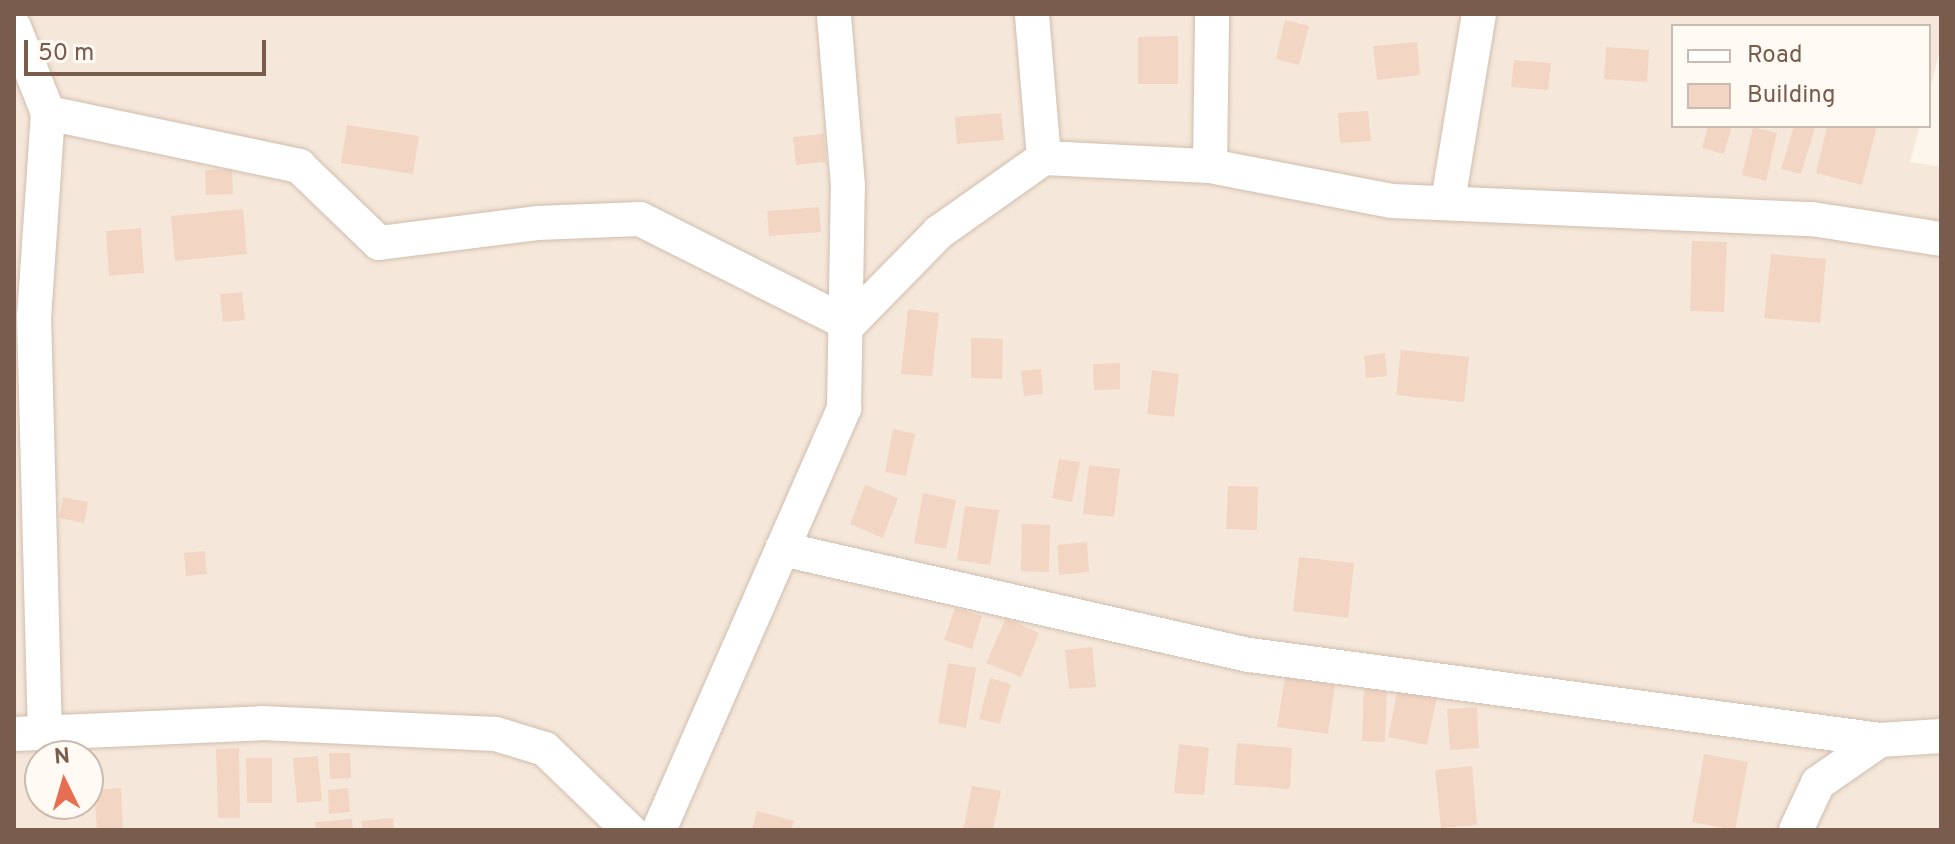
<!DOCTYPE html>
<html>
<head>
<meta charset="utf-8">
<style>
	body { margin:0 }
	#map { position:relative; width:1955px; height:844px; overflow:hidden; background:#fdf6ec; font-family:Overpass,sans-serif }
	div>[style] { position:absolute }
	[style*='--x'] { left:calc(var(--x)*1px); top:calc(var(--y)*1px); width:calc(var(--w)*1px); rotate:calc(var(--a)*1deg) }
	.residential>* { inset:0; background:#f5e8da }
	.building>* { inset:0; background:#f3d5c3 }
	.roads { filter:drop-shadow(0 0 2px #d1beb0) drop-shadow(0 0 2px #d1beb0) }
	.minor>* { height:34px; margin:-17px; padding:0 17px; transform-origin:17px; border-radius:17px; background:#fff }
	span { translate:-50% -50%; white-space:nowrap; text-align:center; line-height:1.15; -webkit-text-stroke:6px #fffaf3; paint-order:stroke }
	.frame { position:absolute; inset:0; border:16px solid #7a5c4d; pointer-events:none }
	.legend { position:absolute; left:1671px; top:24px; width:260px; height:104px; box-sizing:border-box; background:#fffaf3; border:2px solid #cabbb1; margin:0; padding:10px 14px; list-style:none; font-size:24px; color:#7a5c4d }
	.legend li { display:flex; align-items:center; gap:16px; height:40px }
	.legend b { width:40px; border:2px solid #cabbb1 }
	.north { position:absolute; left:24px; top:740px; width:80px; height:80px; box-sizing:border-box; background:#fffaf3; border:2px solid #cabbb1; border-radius:50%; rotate:355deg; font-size:22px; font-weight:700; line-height:32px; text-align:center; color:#7a5c4d }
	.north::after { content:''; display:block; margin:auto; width:28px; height:36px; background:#e76f51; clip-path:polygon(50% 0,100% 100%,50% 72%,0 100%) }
	.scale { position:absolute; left:24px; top:40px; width:242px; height:36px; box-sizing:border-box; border:4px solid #7a5c4d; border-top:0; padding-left:10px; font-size:24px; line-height:28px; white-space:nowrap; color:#7a5c4d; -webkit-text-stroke:6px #fffaf3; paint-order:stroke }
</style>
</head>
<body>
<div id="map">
	<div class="residential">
		<div style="clip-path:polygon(evenodd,14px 14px,1941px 14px,1941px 48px,1929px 92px,1929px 26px,1673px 26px,1673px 126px,1920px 126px,1910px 162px,1941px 167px,1941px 830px,14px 830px,14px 14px,40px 756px,88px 756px,88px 804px,40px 804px,40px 756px)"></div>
	</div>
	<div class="building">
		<div style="clip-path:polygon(1285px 20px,1309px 26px,1299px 65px,1276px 59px)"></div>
		<div style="clip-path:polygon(1178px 36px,1178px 84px,1138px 84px,1138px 37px)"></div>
		<div style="clip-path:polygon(1417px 42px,1420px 75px,1377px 80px,1373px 46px)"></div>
		<div style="clip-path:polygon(1606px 47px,1649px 50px,1647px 82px,1604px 79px)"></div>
		<div style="clip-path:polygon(1514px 60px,1551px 63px,1548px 90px,1511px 87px)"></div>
		<div style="clip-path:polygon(1368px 111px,1371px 141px,1340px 143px,1338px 113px)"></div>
		<div style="clip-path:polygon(1001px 113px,1004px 140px,957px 144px,955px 117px)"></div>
		<div style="clip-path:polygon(347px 125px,419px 136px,413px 174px,341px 163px)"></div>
		<div style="clip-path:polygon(1708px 126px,1732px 126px,1724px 154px,1702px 148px)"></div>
		<div style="clip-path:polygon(1794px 126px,1815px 128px,1801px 174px,1781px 169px)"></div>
		<div style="clip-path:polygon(1827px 126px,1877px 126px,1862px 185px,1816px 173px)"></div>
		<div style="clip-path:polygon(1753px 127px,1777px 133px,1766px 181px,1742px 175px)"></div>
		<div style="clip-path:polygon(824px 134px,826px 162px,796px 165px,793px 137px)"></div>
		<div style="clip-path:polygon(232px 169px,233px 194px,206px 195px,205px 170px)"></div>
		<div style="clip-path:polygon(819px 207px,821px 232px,769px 236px,767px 211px)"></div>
		<div style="clip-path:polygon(243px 209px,247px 254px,175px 261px,171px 216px)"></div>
		<div style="clip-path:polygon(141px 228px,144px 273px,109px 276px,106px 231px)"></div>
		<div style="clip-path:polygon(1692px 241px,1727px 242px,1724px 312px,1690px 311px)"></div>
		<div style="clip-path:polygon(1771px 254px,1826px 259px,1820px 323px,1764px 318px)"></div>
		<div style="clip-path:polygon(242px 292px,245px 320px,223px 322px,220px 294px)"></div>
		<div style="clip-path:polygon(908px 309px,939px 313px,932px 376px,901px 374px)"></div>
		<div style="clip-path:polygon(971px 338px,1003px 339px,1002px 379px,971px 378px)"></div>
		<div style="clip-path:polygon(1401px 350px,1469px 357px,1464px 402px,1396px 395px)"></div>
		<div style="clip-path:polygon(1385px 353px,1387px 376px,1366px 378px,1364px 356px)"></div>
		<div style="clip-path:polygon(1120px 363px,1120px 389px,1094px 390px,1093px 364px)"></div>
		<div style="clip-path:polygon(1041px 369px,1043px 394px,1024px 396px,1021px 371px)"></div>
		<div style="clip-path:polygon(1152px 370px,1179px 374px,1174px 417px,1147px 414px)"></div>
		<div style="clip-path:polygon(893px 429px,915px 434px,906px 476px,885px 472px)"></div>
		<div style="clip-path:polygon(1059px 459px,1080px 462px,1072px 502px,1052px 498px)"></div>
		<div style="clip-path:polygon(1089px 465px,1120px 469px,1114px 517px,1083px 514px)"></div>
		<div style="clip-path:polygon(865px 485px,898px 498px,883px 538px,850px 524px)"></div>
		<div style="clip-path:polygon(1228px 486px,1258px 487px,1257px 530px,1226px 529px)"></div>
		<div style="clip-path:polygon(923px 493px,956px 500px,946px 549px,914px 543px)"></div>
		<div style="clip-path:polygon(63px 497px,88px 502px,84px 523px,59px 518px)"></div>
		<div style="clip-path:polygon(965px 506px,999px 510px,990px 565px,957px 560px)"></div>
		<div style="clip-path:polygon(1022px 524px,1050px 525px,1049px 572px,1021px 571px)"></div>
		<div style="clip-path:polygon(1087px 542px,1089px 572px,1059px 575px,1057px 545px)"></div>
		<div style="clip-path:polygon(205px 551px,207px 574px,186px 576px,184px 553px)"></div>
		<div style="clip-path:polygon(1299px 557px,1354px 563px,1348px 618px,1293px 611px)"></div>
		<div style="clip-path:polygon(955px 608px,982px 616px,972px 649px,944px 640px)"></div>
		<div style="clip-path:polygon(1006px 618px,1039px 633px,1021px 677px,986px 663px)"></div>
		<div style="clip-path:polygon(1092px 647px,1096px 687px,1069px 689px,1065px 650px)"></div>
		<div style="clip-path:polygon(948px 663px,976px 668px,966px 728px,938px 723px)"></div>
		<div style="clip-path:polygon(1285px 677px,1335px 685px,1328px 734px,1277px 727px)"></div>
		<div style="clip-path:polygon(990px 678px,1011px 684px,1000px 724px,979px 719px)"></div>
		<div style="clip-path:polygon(1364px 686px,1387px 686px,1385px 742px,1362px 741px)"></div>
		<div style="clip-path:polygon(1398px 688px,1437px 696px,1427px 745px,1388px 737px)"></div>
		<div style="clip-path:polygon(1477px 707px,1479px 748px,1450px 750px,1447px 709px)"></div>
		<div style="clip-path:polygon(1237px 743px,1292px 748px,1290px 789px,1234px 785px)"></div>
		<div style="clip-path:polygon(1179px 744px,1209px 748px,1204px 795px,1174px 793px)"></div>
		<div style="clip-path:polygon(239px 748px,240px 818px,218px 818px,216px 749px)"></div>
		<div style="clip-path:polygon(329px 753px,350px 753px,351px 778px,330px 779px)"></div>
		<div style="clip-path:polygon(1704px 754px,1748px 762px,1735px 830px,1692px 822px)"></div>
		<div style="clip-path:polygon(318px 756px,322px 801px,297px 803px,293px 758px)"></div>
		<div style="clip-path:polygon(246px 758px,272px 758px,272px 803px,247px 803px)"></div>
		<div style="clip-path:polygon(1472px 766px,1477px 825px,1441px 828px,1435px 770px)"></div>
		<div style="clip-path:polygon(972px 786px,1001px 791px,993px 830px,963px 830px)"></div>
		<div style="clip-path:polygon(121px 788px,123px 830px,97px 830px,94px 790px)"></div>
		<div style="clip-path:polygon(348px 788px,350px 812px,329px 814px,328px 790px)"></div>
		<div style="clip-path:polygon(757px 811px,794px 821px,791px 830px,752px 830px)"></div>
		<div style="clip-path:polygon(393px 818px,394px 830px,362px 830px,361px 821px)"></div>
		<div style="clip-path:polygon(352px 819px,353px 830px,316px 830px,315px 822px)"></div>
	</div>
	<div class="roads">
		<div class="minor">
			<div style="--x:14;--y:27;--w:92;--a:68.4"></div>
			<div style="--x:48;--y:113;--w:203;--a:93.9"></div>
			<div style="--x:34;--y:316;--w:417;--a:88.5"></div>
			<div style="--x:48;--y:113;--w:257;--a:11.9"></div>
			<div style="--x:299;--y:166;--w:111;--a:43.9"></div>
			<div style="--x:379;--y:243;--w:159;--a:-7.2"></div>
			<div style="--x:537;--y:223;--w:103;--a:-2.2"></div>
			<div style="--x:640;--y:219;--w:234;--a:26.7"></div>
			<div style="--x:849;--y:324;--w:129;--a:-45.6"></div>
			<div style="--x:939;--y:232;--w:128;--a:-35.2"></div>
			<div style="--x:1044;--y:158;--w:144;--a:-94.8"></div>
			<div style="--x:1044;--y:158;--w:166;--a:2.8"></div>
			<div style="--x:1210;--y:166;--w:185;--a:10.9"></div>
			<div style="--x:1392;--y:201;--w:420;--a:2.5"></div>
			<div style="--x:1812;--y:219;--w:131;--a:8.8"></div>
			<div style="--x:1210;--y:166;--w:152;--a:-89.2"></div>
			<div style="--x:1448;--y:201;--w:190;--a:-80.6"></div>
			<div style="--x:782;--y:549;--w:480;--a:12.8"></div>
			<div style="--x:1250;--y:655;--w:636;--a:7.68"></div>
			<div style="--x:14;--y:734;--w:248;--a:-2.5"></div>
			<div style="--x:262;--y:723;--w:234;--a:2.7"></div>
			<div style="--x:496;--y:734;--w:51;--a:17"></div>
			<div style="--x:545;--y:749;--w:117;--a:44"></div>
			<div style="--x:659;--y:830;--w:461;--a:-66.3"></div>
			<div style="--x:844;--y:408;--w:222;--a:-89"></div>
			<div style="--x:848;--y:186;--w:173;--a:-94.7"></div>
			<div style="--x:1796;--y:830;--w:52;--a:-64.9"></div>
			<div style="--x:1818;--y:783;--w:75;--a:-34.7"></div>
			<div style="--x:1880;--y:740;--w:61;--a:-3.8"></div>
		</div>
	</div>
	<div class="frame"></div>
	<ul class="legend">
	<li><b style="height:10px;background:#fff"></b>Road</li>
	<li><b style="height:22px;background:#f3d5c3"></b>Building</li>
	</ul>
	<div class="north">N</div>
	<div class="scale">50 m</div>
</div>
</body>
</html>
